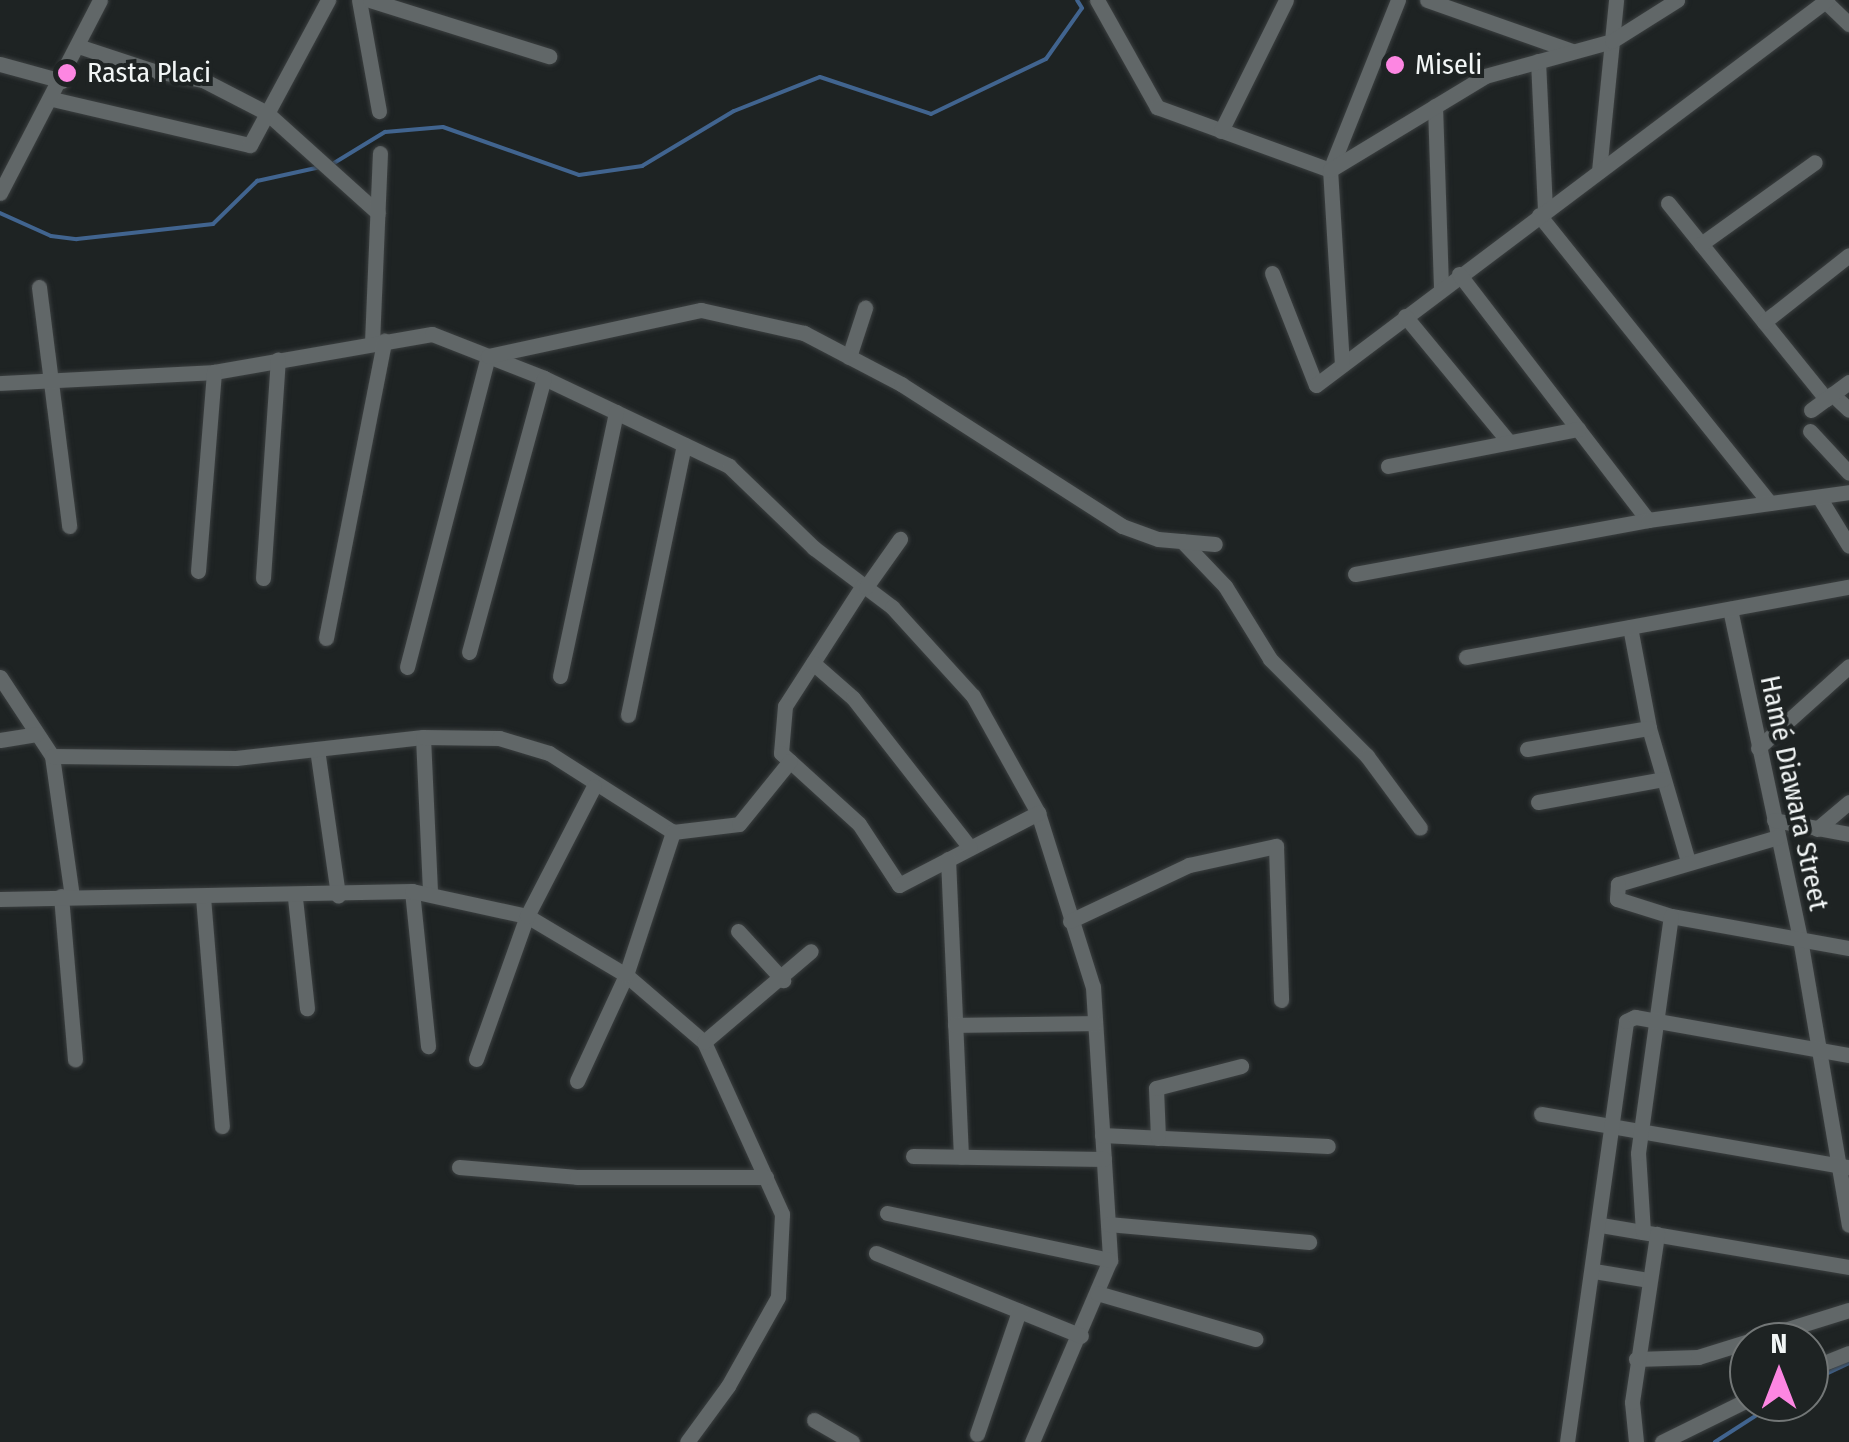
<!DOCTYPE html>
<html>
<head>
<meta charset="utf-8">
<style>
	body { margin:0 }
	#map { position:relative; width:1849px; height:1442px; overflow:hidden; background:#1e2323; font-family:"Fira Sans Condensed",sans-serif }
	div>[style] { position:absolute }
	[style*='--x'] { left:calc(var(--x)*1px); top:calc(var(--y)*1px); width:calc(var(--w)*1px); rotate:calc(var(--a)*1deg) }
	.stream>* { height:4px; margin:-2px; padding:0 2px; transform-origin:2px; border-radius:2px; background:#41648f }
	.roads { filter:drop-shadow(0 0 2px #3b3f40) drop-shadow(0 0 2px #3b3f40) }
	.minor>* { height:15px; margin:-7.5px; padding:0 7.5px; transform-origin:7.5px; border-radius:7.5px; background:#616768 }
	.dots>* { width:28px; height:28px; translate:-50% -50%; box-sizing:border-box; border:5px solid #1e2323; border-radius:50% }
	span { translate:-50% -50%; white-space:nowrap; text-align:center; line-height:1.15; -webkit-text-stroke:8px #1e2323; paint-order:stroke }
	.poi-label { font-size:28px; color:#f2f6f6 }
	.left { translate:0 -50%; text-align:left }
	.street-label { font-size:28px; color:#f2f6f6 }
	.north { position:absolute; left:1729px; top:1322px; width:100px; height:100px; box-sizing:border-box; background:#1e2323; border:2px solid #737777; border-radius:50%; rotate:0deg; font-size:28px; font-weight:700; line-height:40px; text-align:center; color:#f2f6f6 }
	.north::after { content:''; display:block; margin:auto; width:35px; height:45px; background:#fd86e2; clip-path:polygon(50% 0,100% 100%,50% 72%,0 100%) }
</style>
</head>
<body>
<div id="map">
	<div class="stream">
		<div style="--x:334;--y:163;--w:60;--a:-31.3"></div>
		<div style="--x:385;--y:132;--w:58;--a:-4.9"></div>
		<div style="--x:443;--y:127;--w:144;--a:19.4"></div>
		<div style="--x:579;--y:175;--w:64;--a:-8.1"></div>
		<div style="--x:642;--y:166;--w:107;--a:-30.9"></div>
		<div style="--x:734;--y:111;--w:92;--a:-21.6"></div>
		<div style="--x:820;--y:77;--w:117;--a:18.4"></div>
		<div style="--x:931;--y:114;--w:127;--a:-25.6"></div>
		<div style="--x:1046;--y:59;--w:62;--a:-54.8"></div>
		<div style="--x:1082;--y:8;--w:9;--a:-122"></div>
		<div style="--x:0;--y:213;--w:56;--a:24.3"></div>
		<div style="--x:51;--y:236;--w:26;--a:7"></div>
		<div style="--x:77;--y:239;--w:137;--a:-6.3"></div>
		<div style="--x:213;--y:224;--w:62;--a:-44.3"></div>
		<div style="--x:257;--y:181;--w:65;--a:-12.5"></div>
		<div style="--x:1809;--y:1382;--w:44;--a:-25.4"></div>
		<div style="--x:1715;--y:1442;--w:74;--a:-32.8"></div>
	</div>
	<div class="roads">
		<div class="minor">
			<div style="--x:359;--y:0;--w:113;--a:79.8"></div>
			<div style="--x:370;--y:0;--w:188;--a:17.4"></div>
			<div style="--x:1097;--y:0;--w:123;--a:60.7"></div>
			<div style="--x:1157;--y:107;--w:184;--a:20"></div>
			<div style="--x:1330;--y:170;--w:183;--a:-68.2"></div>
			<div style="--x:1427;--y:0;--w:154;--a:19.4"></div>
			<div style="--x:1826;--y:2;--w:32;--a:44"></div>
			<div style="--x:78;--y:46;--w:76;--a:18.4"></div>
			<div style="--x:150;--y:70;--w:54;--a:10.7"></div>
			<div style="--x:203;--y:80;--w:72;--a:27.3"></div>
			<div style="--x:267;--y:113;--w:149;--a:42"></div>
			<div style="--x:1538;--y:61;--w:150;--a:87.3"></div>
			<div style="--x:0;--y:64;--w:64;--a:15.3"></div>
			<div style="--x:52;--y:99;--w:203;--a:13.1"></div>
			<div style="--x:250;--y:145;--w:165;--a:-61.7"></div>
			<div style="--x:1435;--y:106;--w:182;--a:88.1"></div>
			<div style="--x:1221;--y:131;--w:146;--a:-63.6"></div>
			<div style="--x:1599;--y:171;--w:172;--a:-84.3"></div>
			<div style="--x:0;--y:193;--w:217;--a:-62.6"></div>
			<div style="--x:1668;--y:203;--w:252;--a:51.1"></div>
			<div style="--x:1539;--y:215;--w:369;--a:51.3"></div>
			<div style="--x:1701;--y:244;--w:140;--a:-35.7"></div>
			<div style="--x:1272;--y:273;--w:120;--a:68.6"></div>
			<div style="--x:1316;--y:385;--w:640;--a:-37"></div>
			<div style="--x:1459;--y:274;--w:310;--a:52.5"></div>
			<div style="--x:39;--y:287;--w:241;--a:82.8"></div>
			<div style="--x:1405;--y:316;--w:163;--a:50.5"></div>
			<div style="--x:1764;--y:322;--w:108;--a:-38.2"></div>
			<div style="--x:372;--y:343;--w:190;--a:-87.6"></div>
			<div style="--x:849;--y:357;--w:52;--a:-71.9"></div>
			<div style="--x:1342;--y:365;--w:195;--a:-93.5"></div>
			<div style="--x:1330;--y:170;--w:181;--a:-31.2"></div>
			<div style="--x:1485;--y:76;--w:132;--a:-15.4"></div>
			<div style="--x:1612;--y:41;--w:77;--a:-32.2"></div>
			<div style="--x:0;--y:383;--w:214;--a:-2.9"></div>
			<div style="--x:214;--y:372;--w:221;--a:-9.9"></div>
			<div style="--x:432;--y:334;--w:120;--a:21.4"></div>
			<div style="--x:544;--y:378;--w:205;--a:25.4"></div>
			<div style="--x:729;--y:466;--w:118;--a:44"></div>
			<div style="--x:814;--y:548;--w:98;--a:37.1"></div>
			<div style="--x:892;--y:607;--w:120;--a:47.7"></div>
			<div style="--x:973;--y:696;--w:134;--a:60.9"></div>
			<div style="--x:1038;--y:813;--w:182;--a:72.5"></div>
			<div style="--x:1093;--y:987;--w:274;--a:86.4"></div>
			<div style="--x:1110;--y:1260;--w:198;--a:113.2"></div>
			<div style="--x:1832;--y:394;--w:23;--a:43"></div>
			<div style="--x:1811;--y:410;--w:47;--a:-36.4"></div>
			<div style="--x:1810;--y:431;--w:57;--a:47.1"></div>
			<div style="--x:1388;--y:466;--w:194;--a:-11"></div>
			<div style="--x:1819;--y:497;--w:57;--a:58.5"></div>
			<div style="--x:1182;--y:541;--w:62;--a:46.3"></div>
			<div style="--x:1225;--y:586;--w:86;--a:58.3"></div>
			<div style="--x:1270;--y:659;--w:137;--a:45"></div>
			<div style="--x:1367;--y:756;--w:89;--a:53.6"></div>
			<div style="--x:198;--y:571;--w:200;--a:-85.4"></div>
			<div style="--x:1355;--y:574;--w:298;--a:-10.4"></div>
			<div style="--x:1648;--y:520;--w:203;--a:-7.9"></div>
			<div style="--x:263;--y:578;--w:219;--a:-86.1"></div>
			<div style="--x:863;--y:585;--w:144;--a:122.8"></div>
			<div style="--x:785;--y:706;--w:47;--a:94.9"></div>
			<div style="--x:781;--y:753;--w:105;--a:42.3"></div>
			<div style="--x:859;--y:824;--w:73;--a:56.7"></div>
			<div style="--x:899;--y:885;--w:157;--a:-27.4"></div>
			<div style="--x:866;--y:587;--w:59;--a:-54.7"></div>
			<div style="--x:1730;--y:609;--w:337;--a:78"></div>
			<div style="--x:1800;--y:939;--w:290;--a:80.3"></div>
			<div style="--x:1630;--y:627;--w:103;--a:79.3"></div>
			<div style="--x:1649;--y:728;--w:139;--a:73.7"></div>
			<div style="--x:326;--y:638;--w:303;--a:-78.9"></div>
			<div style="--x:469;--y:652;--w:284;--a:-74.7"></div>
			<div style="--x:1466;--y:657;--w:389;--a:-10.4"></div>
			<div style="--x:813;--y:663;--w:53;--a:41.2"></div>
			<div style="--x:853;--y:698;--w:190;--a:52"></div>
			<div style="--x:407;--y:667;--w:321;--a:-75.4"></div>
			<div style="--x:488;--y:356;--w:218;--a:-12.2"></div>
			<div style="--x:701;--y:310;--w:106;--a:12.6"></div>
			<div style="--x:804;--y:333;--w:110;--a:27.7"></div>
			<div style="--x:901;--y:384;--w:263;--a:32.7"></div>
			<div style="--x:1122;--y:526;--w:38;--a:20"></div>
			<div style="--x:1158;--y:539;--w:57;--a:5"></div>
			<div style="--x:560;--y:676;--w:270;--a:-78"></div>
			<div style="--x:0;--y:677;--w:95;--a:56.6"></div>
			<div style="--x:52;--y:756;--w:141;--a:81.9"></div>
			<div style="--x:628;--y:715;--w:276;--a:-78.3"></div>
			<div style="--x:423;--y:737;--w:157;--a:87.4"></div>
			<div style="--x:0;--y:740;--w:37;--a:-9"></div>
			<div style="--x:1758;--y:748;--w:122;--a:-42"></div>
			<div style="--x:317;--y:749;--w:148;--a:81.8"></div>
			<div style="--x:1527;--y:749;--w:124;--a:-9.8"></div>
			<div style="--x:52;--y:756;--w:184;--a:0.6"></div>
			<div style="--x:236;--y:758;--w:188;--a:-6.4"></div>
			<div style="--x:423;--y:737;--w:76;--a:0.8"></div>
			<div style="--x:499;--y:738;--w:52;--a:16.7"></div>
			<div style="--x:549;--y:753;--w:147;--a:32.5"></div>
			<div style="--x:673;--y:832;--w:66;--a:-6.9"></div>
			<div style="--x:739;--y:824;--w:81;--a:-51"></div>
			<div style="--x:1538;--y:802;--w:127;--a:-10.4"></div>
			<div style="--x:1774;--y:820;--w:76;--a:10.6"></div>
			<div style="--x:1817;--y:829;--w:42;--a:-40.2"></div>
			<div style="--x:1778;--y:837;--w:167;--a:163.6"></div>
			<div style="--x:1618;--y:884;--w:15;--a:94"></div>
			<div style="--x:1617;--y:899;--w:57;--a:17.5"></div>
			<div style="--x:1671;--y:916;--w:181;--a:10.2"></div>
			<div style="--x:948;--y:859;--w:298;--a:87.5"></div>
			<div style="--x:412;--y:891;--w:156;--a:84.1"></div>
			<div style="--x:61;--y:896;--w:164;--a:85.1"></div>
			<div style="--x:203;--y:897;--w:230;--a:85.3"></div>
			<div style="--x:295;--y:898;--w:111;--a:83.8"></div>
			<div style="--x:0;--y:899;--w:412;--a:-1.1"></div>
			<div style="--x:412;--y:891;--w:118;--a:12.3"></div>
			<div style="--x:527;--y:916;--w:115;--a:30.8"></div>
			<div style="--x:626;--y:975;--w:103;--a:40.7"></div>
			<div style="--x:704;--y:1042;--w:189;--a:65.6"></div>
			<div style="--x:782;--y:1214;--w:83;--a:92.8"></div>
			<div style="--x:778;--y:1297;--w:102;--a:119.3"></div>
			<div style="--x:728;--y:1386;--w:69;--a:126.2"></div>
			<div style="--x:1070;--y:921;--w:132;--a:-25.2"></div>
			<div style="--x:1189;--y:865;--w:89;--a:-12.3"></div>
			<div style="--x:1276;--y:846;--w:154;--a:88.1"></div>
			<div style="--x:738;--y:931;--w:67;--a:47.4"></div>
			<div style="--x:955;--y:1025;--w:140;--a:-0.8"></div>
			<div style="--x:704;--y:1042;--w:140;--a:-40.4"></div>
			<div style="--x:476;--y:1059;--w:152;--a:-70.4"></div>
			<div style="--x:527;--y:916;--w:146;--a:-62.7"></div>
			<div style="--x:577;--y:1081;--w:117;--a:-65.2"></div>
			<div style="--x:626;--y:975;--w:151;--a:-71.8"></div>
			<div style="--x:1541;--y:1114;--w:313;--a:9.8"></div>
			<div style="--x:1102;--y:1135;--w:226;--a:2.8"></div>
			<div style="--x:1158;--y:1138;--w:50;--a:-92.3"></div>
			<div style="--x:1156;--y:1088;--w:88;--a:-14.5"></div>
			<div style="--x:913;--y:1156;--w:191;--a:0.9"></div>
			<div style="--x:459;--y:1167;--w:118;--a:4.8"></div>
			<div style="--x:577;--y:1177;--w:189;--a:0"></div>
			<div style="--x:887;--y:1213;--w:228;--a:11.9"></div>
			<div style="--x:1108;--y:1224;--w:202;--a:5.1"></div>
			<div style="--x:1601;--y:1225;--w:252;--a:9.6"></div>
			<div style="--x:1643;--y:1232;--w:79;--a:-93.6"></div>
			<div style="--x:1638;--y:1153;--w:239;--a:-82.1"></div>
			<div style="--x:876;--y:1253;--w:221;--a:22"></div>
			<div style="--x:1594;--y:1271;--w:56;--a:9.3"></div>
			<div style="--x:1097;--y:1293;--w:165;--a:16.2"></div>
			<div style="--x:1636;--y:1359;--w:62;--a:-1.8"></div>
			<div style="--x:1698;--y:1357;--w:158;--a:-17.3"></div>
			<div style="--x:1809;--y:1369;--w:43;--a:-21.8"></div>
			<div style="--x:814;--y:1420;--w:44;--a:30.1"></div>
			<div style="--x:977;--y:1434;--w:130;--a:-71.1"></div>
			<div style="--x:1567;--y:1442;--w:425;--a:-82"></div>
			<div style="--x:1626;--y:1021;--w:10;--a:-24"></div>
			<div style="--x:1635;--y:1017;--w:217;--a:10.1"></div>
			<div style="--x:1636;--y:1442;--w:40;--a:-95.7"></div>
			<div style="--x:1632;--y:1402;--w:170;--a:-81.5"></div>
			<div style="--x:1662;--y:1442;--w:97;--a:-26.3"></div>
		</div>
	</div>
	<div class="dots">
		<div style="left:1395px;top:65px;background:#fd86e2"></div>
		<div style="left:67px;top:73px;background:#fd86e2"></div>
	</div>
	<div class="poi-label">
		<span class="left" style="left:1415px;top:65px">Miseli</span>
		<span class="left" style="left:87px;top:73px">Rasta Placi</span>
	</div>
	<div class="street-label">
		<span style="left:1794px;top:793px;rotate:78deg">Hamé Diawara Street</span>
	</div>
	<div class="north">N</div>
</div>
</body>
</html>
